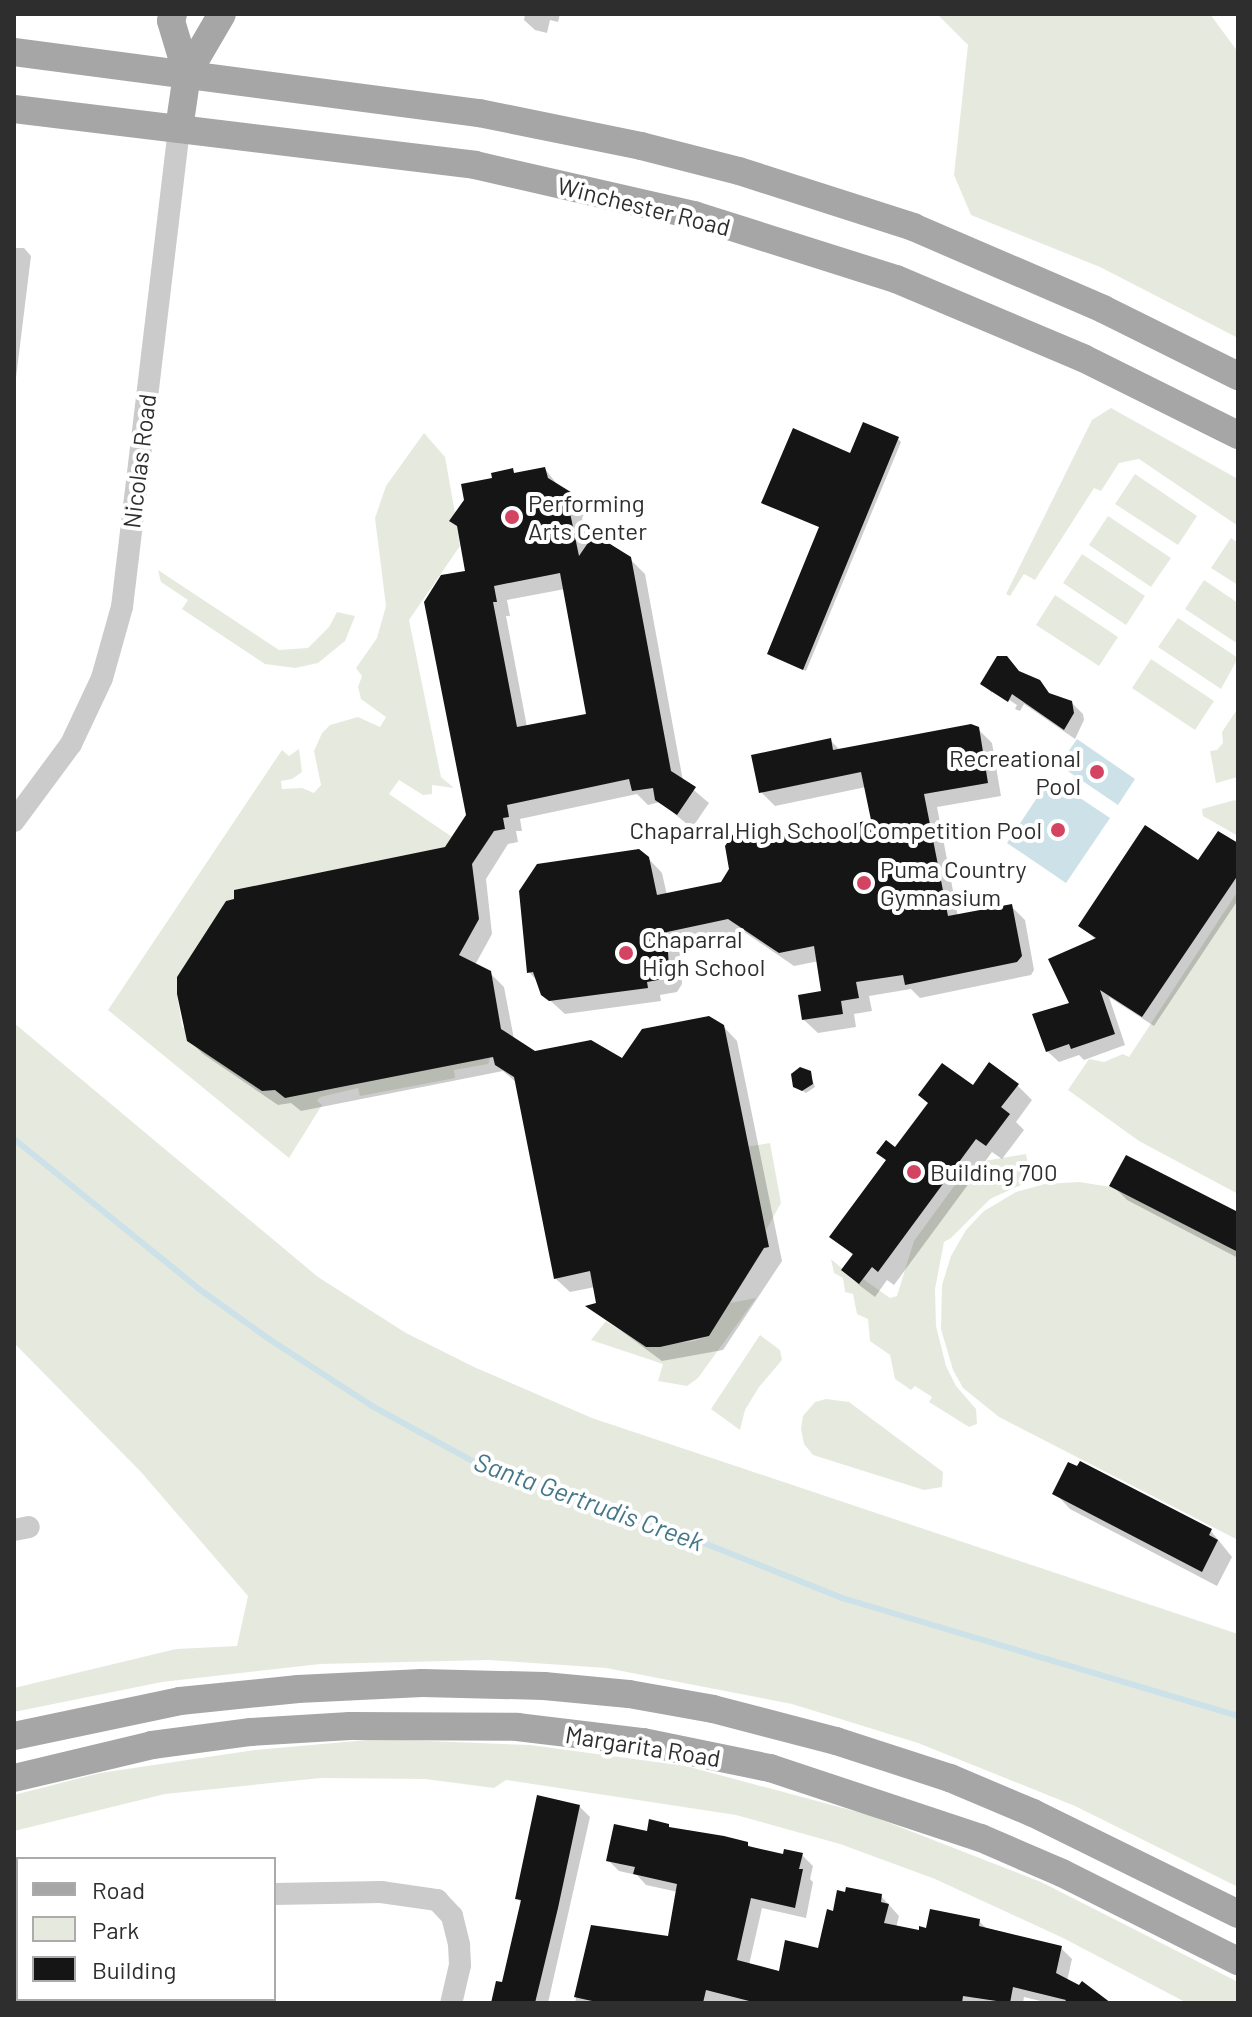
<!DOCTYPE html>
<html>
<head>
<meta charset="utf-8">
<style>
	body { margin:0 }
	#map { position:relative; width:1252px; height:2017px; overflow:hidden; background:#fff; font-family:Barlow,sans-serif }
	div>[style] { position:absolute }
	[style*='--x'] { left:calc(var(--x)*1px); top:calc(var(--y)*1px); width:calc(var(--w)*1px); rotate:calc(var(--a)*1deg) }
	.green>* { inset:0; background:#e6eade }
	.water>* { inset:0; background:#cce1e8 }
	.shadow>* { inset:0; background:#0003 }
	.stream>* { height:6px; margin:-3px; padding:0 3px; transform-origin:3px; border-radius:3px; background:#cce1e8 }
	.building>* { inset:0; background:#151515 }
	.minor>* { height:22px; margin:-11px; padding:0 11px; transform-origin:11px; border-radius:11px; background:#cbcbcb }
	.major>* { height:28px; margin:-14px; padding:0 14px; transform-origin:14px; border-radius:14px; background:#a6a6a6 }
	.dots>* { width:22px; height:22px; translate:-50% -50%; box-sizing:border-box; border:4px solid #fff; border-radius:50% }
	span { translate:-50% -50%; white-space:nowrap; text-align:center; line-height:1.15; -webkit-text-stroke:8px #fff; paint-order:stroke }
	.street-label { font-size:24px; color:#2e2e2e }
	.poi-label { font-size:24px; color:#2e2e2e }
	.left { translate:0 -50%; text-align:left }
	.right { translate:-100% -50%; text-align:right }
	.water-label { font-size:26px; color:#457788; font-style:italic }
	.frame { position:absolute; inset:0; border:16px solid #2e2e2e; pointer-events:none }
	.legend { position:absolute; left:16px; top:1857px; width:260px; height:144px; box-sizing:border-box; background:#fff; border:2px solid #ababab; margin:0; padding:10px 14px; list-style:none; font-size:24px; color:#2e2e2e }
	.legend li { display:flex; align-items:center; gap:16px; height:40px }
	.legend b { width:40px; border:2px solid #ababab }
</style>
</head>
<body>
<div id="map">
	<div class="green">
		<div style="clip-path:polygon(937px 14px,1210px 14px,1238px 52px,1238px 338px,1100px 267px,971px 215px,954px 175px,968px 45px)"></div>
		<div style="clip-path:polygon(1111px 408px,1238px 479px,1238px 526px,1139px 459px,1119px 463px,1101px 491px,1094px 488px,1035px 580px,1024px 574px,1010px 596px,1006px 594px,1092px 420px)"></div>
		<div style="clip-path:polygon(424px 433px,445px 457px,455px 513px,449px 521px,457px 526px,460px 546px,409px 620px,441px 777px,454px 788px,432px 785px,432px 794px,423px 795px,399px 780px,389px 794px,458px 841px,456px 845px,234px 890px,234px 899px,226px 901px,177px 977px,177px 994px,182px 1026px,223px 1064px,262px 1091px,490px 1058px,488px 1064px,454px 1070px,455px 1078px,360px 1096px,358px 1088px,320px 1097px,317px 1101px,322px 1105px,289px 1158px,108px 1010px,282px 750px,289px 756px,299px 749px,302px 772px,292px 779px,281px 781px,282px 789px,302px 788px,314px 793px,321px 785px,314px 751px,322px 733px,330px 725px,358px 717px,380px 727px,386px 717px,361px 699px,358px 687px,362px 676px,356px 668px,377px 638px,386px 606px,375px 518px,386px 486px)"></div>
		<div style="clip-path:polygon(1135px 474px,1197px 516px,1178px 545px,1115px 504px)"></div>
		<div style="clip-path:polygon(1108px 516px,1171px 558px,1151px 587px,1089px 545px)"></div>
		<div style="clip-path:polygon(1231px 538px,1238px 543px,1238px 585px,1211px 568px)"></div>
		<div style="clip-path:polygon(1082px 554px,1145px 596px,1126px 625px,1063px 583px)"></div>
		<div style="clip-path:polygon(158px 570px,279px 650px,308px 648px,329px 627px,337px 612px,355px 616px,345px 641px,318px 663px,295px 668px,265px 664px,182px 609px,188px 600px,161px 582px)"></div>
		<div style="clip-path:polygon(1204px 580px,1238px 603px,1238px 644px,1185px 609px)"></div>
		<div style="clip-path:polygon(1055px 595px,1118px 637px,1099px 666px,1036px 625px)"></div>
		<div style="clip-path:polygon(1178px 618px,1238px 658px,1221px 689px,1158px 647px)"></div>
		<div style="clip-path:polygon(1151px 659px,1214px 701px,1195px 730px,1132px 688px)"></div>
		<div style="clip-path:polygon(1238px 708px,1238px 777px,1216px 783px,1210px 751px,1217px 750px,1223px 743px,1222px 732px)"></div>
		<div style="clip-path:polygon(1235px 800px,1238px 803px,1238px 836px,1203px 816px,1202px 809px)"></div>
		<div style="clip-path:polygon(1238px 891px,1238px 1194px,1139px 1141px,1068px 1090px,1089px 1059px,1104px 1062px,1123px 1054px,1129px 1057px)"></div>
		<div style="clip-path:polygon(14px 1023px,318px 1277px,406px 1333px,474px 1367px,592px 1418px,1238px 1634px,1238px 1887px,1075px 1806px,918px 1743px,792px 1704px,606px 1668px,489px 1660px,320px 1664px,162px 1682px,14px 1712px,14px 1688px,176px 1649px,237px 1646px,248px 1596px,141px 1472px,14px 1343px)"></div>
		<div style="clip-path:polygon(770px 1143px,781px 1203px,766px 1230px,746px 1147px)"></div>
		<div style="clip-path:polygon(1026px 1154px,1032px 1180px,990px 1199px,951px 1238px,944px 1242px,935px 1289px,936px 1326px,946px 1366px,956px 1386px,976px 1409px,977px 1424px,969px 1427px,929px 1402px,932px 1397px,915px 1386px,911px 1390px,895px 1379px,890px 1355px,870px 1341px,868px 1319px,857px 1314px,853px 1294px,845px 1292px,843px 1278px,834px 1273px,831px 1259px,859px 1283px,863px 1279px,890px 1298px,897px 1296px,914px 1241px,955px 1185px,985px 1165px,984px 1161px)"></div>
		<div style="clip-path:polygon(1079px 1182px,1111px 1187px,1238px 1252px,1238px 1540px,999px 1417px,963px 1388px,953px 1370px,941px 1329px,942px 1285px,951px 1256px,966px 1230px,984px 1211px,1016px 1192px,1045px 1184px)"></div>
		<div style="clip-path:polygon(756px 1298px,698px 1378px,687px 1386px,658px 1381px,663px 1364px,591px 1340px,606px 1321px,646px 1347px,695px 1341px,709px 1336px,730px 1303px)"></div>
		<div style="clip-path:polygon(760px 1335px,780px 1350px,782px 1360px,759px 1387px,745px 1410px,740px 1430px,711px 1409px)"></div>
		<div style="clip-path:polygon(826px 1399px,849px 1402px,943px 1472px,942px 1487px,924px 1490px,813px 1455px,804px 1444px,801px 1429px,803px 1416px,815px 1402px)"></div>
		<div style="clip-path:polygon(379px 1739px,530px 1745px,686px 1766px,869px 1815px,1041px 1882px,1238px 1982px,1238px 2003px,1187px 2003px,1063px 1938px,935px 1879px,840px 1844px,736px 1815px,506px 1780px,494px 1788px,425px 1779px,321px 1778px,165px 1794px,14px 1831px,14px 1795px,100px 1773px,255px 1750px)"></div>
	</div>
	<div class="water">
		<div style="clip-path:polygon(1077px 739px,1135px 779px,1118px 805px,1059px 765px)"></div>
		<div style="clip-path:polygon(1050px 778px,1110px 818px,1066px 883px,1007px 843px)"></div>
	</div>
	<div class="shadow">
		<div style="clip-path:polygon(525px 14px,560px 14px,558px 22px,550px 20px,547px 33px,535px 30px,524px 20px)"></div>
		<div style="clip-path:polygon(14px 248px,24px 248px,31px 256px,14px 394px)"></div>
		<div style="clip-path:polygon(898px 439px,901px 442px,806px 671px,773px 657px,770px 653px,821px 528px,763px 502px,851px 455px)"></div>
		<div style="clip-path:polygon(evenodd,545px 469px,560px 488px,587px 509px,582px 518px,588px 547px,630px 559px,645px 574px,683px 781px,709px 803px,692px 828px,660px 802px,648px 805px,637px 794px,520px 819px,522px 831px,516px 831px,518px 842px,508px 844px,486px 879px,492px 934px,475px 965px,489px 972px,504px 987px,514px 1039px,535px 1053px,623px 1060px,723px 1026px,737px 1041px,782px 1261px,723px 1350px,662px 1361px,589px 1307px,598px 1304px,595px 1287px,570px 1292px,555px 1278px,517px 1083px,503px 1071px,301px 1111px,291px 1103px,278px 1105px,203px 1054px,189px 1040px,446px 849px,468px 815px,467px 572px,459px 528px,451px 520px,494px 479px,512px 471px,516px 475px,545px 469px,565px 589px,589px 716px,527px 727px,506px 616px,510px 616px,507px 600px,565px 589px)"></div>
		<div style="clip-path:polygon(1021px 674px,1036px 679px,1051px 695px,1071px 702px,1083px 714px,1084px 720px,1075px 739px,1024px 704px,1020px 711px,1015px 709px,1017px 705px,992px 689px,992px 693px,982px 683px)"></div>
		<div style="clip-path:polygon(978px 729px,992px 743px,1001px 796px,937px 807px,958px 917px,1012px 907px,1025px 920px,1034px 970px,1031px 975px,920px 998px,911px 989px,869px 996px,872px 1011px,854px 1014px,856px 1027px,818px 1033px,804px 1020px,824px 992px,819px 961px,794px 966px,743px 931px,679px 945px,682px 984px,677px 992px,660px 995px,661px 1001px,565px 1014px,543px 994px,541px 985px,529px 972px,648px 858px,662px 873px,667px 895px,722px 884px,773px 825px,786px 838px,873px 821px,866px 787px,775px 806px,761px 792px,830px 740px,840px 750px)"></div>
		<div style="clip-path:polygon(1238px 846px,1238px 900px,1154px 1026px,1109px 997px,1125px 1045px,1084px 1060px,1079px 1055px,1059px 1062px,1047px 1051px,1072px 1004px,1096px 940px,1081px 926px)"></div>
		<div style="clip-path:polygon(810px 1073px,815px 1087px,806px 1093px,795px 1086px)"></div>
		<div style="clip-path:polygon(1017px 1085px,1032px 1100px,1016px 1122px,1024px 1130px,1002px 1159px,992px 1152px,894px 1285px,887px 1280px,875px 1297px,859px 1285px,844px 1270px,854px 1256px,832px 1236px,887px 1161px,879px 1153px,896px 1150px,973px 1088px)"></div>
		<div style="clip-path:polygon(1112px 1185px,1238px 1214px,1238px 1258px,1127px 1200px)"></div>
		<div style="clip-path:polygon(1055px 1493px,1211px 1531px,1232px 1557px,1217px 1586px,1070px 1509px)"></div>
		<div style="clip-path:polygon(579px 1806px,590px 1817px,548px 2003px,493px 2003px,503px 1985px,522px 1903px,517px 1898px)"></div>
		<div style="clip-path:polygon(668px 1826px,673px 1830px,747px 1844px,753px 1849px,784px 1856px,802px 1855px,813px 1866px,810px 1879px,813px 1882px,806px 1918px,762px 1908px,749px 1965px,780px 1973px,819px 1950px,834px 1913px,881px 1896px,899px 1916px,896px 1928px,920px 1933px,979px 1921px,988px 1930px,1061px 1948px,1072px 1959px,1067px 1981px,1079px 1988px,1083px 1983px,1108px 2003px,1049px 2003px,1024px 1997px,1023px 2003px,575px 2003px,592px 1927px,669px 1939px,678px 1892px,646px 1885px,637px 1875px,619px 1871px,608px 1860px,648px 1834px)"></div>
	</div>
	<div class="stream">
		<div style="--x:14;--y:1139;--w:238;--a:39"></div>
		<div style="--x:199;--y:1289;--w:86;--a:35.5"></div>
		<div style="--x:269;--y:1339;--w:123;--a:33"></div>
		<div style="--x:372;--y:1406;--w:119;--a:28.7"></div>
		<div style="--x:476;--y:1463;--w:242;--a:19.3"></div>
		<div style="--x:704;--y:1543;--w:149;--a:21.7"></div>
		<div style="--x:842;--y:1598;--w:413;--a:16.6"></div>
	</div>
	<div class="building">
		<div style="clip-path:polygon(863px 422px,899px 437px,803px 670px,767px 654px,819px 527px,761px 503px,793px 428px,850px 453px)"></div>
		<div style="clip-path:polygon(evenodd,545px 467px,548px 478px,574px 494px,568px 503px,579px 556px,594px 534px,631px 557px,671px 771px,696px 787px,677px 815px,655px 800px,653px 788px,632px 791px,629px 779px,507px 805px,509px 817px,503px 818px,505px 829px,494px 831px,472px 864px,479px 919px,459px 955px,491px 971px,501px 1029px,535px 1051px,591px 1040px,622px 1058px,642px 1029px,709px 1016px,724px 1025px,769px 1247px,764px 1248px,709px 1336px,660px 1347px,646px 1347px,585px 1306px,596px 1303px,590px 1271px,554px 1279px,514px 1077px,495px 1065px,493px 1057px,285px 1098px,275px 1090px,262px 1091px,187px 1041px,177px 994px,177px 977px,226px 901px,234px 899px,234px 890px,445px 847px,466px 815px,424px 602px,441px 575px,465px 571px,457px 526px,449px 521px,464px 500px,461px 484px,492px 478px,491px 473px,513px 468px,514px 473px,545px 467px,560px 573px,586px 714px,517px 727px,493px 602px,497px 602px,494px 586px,560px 573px)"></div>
		<div style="clip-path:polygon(997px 656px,1007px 656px,1019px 671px,1040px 680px,1049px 693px,1072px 701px,1074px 713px,1064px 730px,1012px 694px,1008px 702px,980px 684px)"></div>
		<div style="clip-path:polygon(971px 724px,979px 727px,988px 783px,924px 794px,948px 916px,1012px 904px,1022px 956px,1017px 962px,905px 985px,903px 975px,856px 982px,859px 998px,841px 1001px,843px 1014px,802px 1020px,798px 995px,821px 991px,814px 946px,779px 953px,728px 919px,667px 932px,669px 970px,663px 979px,647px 982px,648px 988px,549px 1001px,541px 995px,533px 972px,527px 973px,519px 891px,537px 864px,639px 849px,649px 857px,657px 895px,721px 882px,729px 869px,725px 846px,736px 830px,774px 823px,776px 838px,871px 820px,861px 772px,759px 793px,751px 755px,831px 738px,833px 750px)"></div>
		<div style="clip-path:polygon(1145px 825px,1198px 860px,1218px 831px,1238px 843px,1238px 875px,1142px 1017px,1100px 990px,1115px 1034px,1071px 1049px,1069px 1044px,1046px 1052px,1032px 1014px,1069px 1003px,1048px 959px,1096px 938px,1078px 926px)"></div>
		<div style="clip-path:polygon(989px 1062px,1019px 1084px,1001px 1107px,1010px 1114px,986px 1146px,976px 1139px,878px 1272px,872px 1267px,859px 1284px,841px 1270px,853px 1254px,829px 1237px,886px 1160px,876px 1153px,886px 1140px,895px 1147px,928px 1103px,918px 1095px,942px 1063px,973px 1085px)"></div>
		<div style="clip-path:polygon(800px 1067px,811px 1071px,813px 1084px,802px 1091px,793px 1087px,791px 1074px)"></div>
		<div style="clip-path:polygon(1126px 1155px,1238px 1212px,1238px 1252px,1109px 1186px)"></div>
		<div style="clip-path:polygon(1080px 1461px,1212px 1529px,1209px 1535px,1218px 1540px,1202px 1572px,1052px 1494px,1068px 1462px,1077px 1466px)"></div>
		<div style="clip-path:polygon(537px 1795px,580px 1805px,558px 1908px,535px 2003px,491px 2003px,496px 1981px,502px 1982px,521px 1900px,515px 1899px)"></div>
		<div style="clip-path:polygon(649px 1819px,669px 1824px,669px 1827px,724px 1836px,748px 1842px,748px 1846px,783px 1854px,784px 1849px,803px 1853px,799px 1869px,803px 1869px,795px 1908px,751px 1898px,737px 1960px,779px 1971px,785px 1940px,818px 1948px,827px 1909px,833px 1911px,837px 1890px,845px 1892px,846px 1887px,882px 1894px,881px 1902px,889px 1904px,884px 1923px,919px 1930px,919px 1926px,926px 1928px,930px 1909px,980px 1919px,979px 1926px,1062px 1946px,1056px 1973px,1079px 1985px,1082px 1981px,1111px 2003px,1064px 2003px,1066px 2000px,1013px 1987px,1010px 2003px,963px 1996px,962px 2003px,757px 2003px,706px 1990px,703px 2003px,601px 2003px,574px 1997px,591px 1925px,668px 1936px,677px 1884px,633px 1874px,635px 1867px,606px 1861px,614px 1824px,647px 1831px)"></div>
	</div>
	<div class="minor">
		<div style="--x:14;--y:821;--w:96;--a:-53.5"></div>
		<div style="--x:71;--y:744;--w:73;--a:-64.8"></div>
		<div style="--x:102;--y:678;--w:74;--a:-74.3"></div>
		<div style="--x:122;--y:607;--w:481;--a:-83.2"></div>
		<div style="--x:14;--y:1530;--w:15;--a:-11"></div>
		<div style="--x:274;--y:1894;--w:107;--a:-1.1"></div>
		<div style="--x:381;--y:1892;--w:57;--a:8.1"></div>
		<div style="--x:437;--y:1900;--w:22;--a:47"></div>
		<div style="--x:452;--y:1916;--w:30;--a:76"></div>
		<div style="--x:459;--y:1945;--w:20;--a:87"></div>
		<div style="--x:460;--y:1965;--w:39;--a:103"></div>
		<div style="--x:72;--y:1999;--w:4;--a:90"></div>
	</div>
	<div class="major">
		<div style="--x:173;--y:14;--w:7;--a:106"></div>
		<div style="--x:171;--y:21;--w:55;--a:73.2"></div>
		<div style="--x:14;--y:52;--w:469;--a:7.5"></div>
		<div style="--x:479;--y:113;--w:165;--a:11.5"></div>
		<div style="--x:641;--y:146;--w:101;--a:14.3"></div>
		<div style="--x:739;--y:171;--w:183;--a:17.8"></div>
		<div style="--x:913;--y:227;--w:207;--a:23.3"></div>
		<div style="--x:1103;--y:309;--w:151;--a:26.4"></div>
		<div style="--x:14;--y:109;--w:464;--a:6.9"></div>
		<div style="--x:475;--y:165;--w:225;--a:12.9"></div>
		<div style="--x:694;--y:215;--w:212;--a:17.6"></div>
		<div style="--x:896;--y:279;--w:203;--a:22.9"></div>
		<div style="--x:1083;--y:358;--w:173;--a:26.4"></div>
		<div style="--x:179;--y:129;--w:56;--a:-81.7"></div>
		<div style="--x:187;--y:74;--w:69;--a:-59.7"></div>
		<div style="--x:14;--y:1736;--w:170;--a:-11.9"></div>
		<div style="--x:180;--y:1701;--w:119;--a:-5.8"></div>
		<div style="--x:298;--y:1689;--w:124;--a:-2.8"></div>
		<div style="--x:422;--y:1683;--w:122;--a:1.4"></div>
		<div style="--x:544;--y:1686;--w:85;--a:5.4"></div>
		<div style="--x:629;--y:1694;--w:85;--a:10.1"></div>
		<div style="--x:713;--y:1709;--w:127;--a:14.6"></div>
		<div style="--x:836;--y:1741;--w:120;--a:18"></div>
		<div style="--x:950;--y:1778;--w:90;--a:22.9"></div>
		<div style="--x:1033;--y:1813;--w:229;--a:26.2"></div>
		<div style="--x:14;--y:1778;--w:142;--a:-13.4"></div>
		<div style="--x:152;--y:1745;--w:100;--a:-7.5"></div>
		<div style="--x:251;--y:1732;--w:99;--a:-3.5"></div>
		<div style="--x:350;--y:1726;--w:167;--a:0.3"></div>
		<div style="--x:517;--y:1727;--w:127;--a:6.8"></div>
		<div style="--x:643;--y:1742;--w:130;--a:11.6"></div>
		<div style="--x:770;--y:1768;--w:222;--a:18.4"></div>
		<div style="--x:981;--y:1838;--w:88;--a:23.4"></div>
		<div style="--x:1062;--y:1873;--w:197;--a:26.6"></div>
	</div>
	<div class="dots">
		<div style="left:512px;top:517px;background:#d24461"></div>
		<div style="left:1097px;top:772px;background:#d24461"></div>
		<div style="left:1058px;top:830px;background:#d24461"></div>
		<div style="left:864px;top:883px;background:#d24461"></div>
		<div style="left:626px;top:953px;background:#d24461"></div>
		<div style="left:914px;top:1172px;background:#d24461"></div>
	</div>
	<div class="street-label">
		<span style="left:644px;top:206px;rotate:14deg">Winchester Road</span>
		<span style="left:139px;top:461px;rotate:-83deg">Nicolas Road</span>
		<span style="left:643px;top:1746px;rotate:9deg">Margarita Road</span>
	</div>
	<div class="poi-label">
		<span class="left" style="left:528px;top:517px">Performing<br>Arts Center</span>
		<span class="right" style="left:1081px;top:772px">Recreational<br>Pool</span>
		<span class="right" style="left:1042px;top:830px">Chaparral High School Competition Pool</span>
		<span class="left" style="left:880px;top:883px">Puma Country<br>Gymnasium</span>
		<span class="left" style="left:642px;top:953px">Chaparral<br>High School</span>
		<span class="left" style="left:930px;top:1172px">Building 700</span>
	</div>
	<div class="water-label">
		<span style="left:589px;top:1501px;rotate:20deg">Santa Gertrudis Creek</span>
	</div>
	<div class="frame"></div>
	<ul class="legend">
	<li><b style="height:10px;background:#a6a6a6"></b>Road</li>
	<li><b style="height:22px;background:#e6eade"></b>Park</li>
	<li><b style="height:22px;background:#151515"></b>Building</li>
	</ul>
</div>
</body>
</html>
